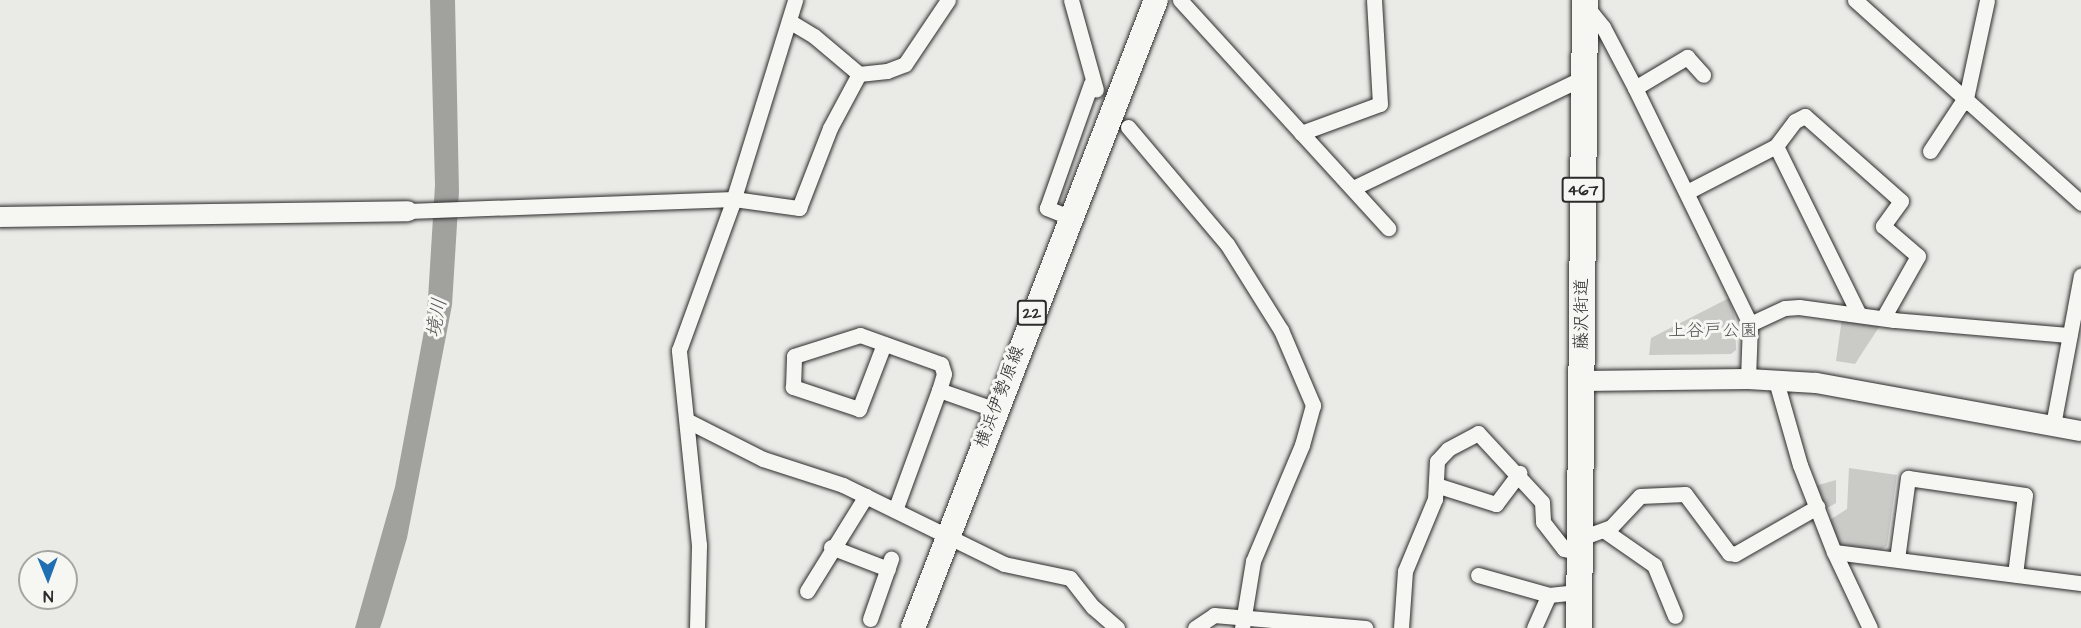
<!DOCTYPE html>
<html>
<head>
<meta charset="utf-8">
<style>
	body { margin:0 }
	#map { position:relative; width:2081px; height:628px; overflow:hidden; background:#eaeae6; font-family:"Architects Daughter","Klee One",sans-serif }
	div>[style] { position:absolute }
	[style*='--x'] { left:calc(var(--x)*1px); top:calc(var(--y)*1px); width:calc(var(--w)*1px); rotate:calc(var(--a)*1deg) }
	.green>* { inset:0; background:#cacac7 }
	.water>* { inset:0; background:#a1a19e }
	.roads { filter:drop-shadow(0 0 2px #2b2b2b) drop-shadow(0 0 2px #2b2b2b) }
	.minor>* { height:15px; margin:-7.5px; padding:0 7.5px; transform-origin:7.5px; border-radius:7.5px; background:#f6f6f2 }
	.tertiary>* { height:20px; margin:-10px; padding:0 10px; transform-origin:10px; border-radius:10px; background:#f6f6f2 }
	.primary>* { height:24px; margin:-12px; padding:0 12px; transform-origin:12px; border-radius:12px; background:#f6f6f2 }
	.trunk>* { height:26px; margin:-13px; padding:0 13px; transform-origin:13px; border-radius:13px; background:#f6f6f2 }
	span { translate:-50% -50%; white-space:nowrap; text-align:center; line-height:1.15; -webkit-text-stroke:6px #f6f6f2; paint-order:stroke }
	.shield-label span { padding:2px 4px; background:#f6f6f2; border:2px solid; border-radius:4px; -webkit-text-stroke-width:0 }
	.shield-label { font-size:16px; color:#2b2b2b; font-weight:700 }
	.street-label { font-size:18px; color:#2b2b2b }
	.park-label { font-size:18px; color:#535352 }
	.water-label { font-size:20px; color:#545453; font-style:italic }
	.north { position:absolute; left:18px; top:550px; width:60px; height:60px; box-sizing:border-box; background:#f6f6f2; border:2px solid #a5a5a2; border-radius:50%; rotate:179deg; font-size:16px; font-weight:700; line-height:24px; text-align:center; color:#2b2b2b }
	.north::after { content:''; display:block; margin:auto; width:21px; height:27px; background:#1f6fb2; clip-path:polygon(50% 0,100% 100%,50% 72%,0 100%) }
</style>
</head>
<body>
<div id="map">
	<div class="green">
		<div style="clip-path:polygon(1729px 298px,1735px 318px,1736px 350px,1731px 354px,1649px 355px,1651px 338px)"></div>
		<div style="clip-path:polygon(1842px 318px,1881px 324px,1855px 364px,1836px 361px)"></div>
		<div style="clip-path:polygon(1849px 468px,1897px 475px,1887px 546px,1881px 550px,1838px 546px,1828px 521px,1847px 509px)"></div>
		<div style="clip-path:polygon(1836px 480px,1836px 503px,1824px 510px,1815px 486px)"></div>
	</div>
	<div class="water">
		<div style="clip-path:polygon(430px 0,455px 0,459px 192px,452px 305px,407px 538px,384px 616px,380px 628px,355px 628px,395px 487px,427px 315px,435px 185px)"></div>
	</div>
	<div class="roads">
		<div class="minor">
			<div style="--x:1071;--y:0;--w:93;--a:74.5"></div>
			<div style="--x:1180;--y:0;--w:309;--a:47.6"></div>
			<div style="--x:1855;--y:0;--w:304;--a:41.9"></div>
			<div style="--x:1586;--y:6;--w:27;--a:51"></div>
			<div style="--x:1603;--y:27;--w:69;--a:62.3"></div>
			<div style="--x:1635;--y:88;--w:263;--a:64"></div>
			<div style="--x:1750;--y:324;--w:55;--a:92.1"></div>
			<div style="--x:789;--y:21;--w:29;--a:31"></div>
			<div style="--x:814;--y:36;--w:59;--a:40.2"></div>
			<div style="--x:1635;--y:88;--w:61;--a:-30.8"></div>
			<div style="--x:1687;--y:57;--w:24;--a:48"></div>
			<div style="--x:1965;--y:103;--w:105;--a:-77.9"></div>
			<div style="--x:1128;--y:127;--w:153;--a:49.8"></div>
			<div style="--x:1227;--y:244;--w:102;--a:57.9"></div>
			<div style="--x:1281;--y:330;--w:82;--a:66.9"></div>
			<div style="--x:1313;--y:405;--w:41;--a:105.4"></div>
			<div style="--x:1302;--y:445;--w:126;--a:112.9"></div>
			<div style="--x:1253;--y:561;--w:68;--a:99.3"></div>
			<div style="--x:1301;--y:133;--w:84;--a:-20.2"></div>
			<div style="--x:1380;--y:104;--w:104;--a:-93.3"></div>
			<div style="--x:1776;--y:146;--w:186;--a:63.8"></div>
			<div style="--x:1930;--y:151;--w:60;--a:-56.6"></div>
			<div style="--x:1353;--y:188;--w:257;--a:-25.6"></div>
			<div style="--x:1687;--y:192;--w:100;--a:-27.3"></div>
			<div style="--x:1776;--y:146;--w:31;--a:-53"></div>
			<div style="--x:1795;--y:121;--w:11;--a:-27"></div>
			<div style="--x:1805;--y:116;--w:128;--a:41.5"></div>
			<div style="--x:1901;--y:201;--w:31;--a:126"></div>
			<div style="--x:1883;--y:226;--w:46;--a:40.6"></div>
			<div style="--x:1918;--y:256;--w:71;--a:119.4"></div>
			<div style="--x:408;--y:211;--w:326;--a:-2.1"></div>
			<div style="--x:734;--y:199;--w:66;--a:7.9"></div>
			<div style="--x:799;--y:208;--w:86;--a:-68.8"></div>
			<div style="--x:830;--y:128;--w:61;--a:-61.8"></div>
			<div style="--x:859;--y:74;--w:28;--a:-6"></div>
			<div style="--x:887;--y:71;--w:19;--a:-21"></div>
			<div style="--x:905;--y:64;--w:77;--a:-56.1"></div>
			<div style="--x:1069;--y:217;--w:24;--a:-158"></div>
			<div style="--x:1047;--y:208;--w:132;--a:-70.5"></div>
			<div style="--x:1750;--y:324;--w:38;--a:-25"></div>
			<div style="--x:1785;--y:308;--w:14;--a:-4"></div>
			<div style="--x:1799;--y:307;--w:96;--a:7.8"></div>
			<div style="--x:1894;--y:320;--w:176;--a:4.9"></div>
			<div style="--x:884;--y:344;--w:70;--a:111"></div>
			<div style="--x:859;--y:409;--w:70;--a:-161.6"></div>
			<div style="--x:793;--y:387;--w:31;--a:-88"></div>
			<div style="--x:794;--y:356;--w:69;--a:-17.7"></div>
			<div style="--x:860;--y:335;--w:86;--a:19.7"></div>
			<div style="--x:941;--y:364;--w:10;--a:73"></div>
			<div style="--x:944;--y:374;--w:17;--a:107"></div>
			<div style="--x:939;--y:390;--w:128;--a:110.1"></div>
			<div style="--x:1776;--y:381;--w:87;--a:74.1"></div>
			<div style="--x:1800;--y:465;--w:93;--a:68.7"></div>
			<div style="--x:1834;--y:552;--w:249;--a:7.2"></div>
			<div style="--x:939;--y:390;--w:60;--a:19.3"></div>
			<div style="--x:688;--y:421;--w:84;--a:26.9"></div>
			<div style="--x:763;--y:459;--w:84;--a:18"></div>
			<div style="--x:843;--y:485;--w:179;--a:26.1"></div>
			<div style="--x:1004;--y:564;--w:67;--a:12"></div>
			<div style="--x:1070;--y:578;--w:37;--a:52"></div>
			<div style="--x:1093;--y:607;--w:32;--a:41"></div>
			<div style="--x:2053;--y:425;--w:152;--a:-79.4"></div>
			<div style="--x:1436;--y:485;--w:63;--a:17.6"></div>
			<div style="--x:1496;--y:504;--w:39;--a:-53"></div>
			<div style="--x:1605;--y:531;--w:60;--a:34.8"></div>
			<div style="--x:1654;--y:565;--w:55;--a:67.6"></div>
			<div style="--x:1581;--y:538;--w:32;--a:-20"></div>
			<div style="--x:1611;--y:527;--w:42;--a:-46.9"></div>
			<div style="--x:1640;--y:496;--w:45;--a:-2.5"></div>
			<div style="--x:1685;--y:494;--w:74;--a:53.3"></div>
			<div style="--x:1729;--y:553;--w:6;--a:9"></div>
			<div style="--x:1735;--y:554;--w:95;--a:-29.8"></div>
			<div style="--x:831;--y:547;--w:61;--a:21.1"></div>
			<div style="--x:1834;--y:552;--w:84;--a:64.7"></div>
			<div style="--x:1897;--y:559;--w:82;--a:-82.3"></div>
			<div style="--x:1908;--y:478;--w:118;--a:8.3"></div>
			<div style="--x:2025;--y:495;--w:80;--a:97.2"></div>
			<div style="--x:1478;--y:575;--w:74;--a:15.7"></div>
			<div style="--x:807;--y:591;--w:112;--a:-58.2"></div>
			<div style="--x:870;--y:619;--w:64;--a:-70.7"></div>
			<div style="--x:697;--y:628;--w:83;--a:-88.6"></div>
			<div style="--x:699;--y:545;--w:196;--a:-95.9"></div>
			<div style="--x:679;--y:350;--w:155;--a:-70"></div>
			<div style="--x:732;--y:204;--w:214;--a:-72.8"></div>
			<div style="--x:1195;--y:628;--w:23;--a:-34"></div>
			<div style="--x:1214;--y:615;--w:152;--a:4.9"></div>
			<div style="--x:1401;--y:628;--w:57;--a:-86"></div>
			<div style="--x:1405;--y:571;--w:78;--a:-67.4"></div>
			<div style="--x:1435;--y:499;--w:38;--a:-87"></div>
			<div style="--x:1437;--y:461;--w:16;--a:-47"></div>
			<div style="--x:1448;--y:449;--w:34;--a:-28"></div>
			<div style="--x:1478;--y:433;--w:94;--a:47.2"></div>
			<div style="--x:1542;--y:502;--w:20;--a:87"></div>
			<div style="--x:1543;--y:522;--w:34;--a:52"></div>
			<div style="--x:1564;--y:549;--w:17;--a:13"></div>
			<div style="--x:1534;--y:628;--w:36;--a:-66"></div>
			<div style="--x:1549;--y:595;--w:31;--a:-6"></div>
		</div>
		<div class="tertiary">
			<div style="--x:0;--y:217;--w:408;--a:-0.8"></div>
			<div style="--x:1582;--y:381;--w:166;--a:-0.7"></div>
			<div style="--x:1748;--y:379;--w:68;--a:3.4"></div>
			<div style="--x:1816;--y:383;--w:269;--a:10.3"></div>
		</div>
		<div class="primary">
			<div style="--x:913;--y:628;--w:673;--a:-68.85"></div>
		</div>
		<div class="trunk">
			<div style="--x:1579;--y:628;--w:628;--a:-89.45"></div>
		</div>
	</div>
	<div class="shield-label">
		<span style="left:1583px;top:190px">467</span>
		<span style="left:1032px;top:313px">22</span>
	</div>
	<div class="street-label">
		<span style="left:1582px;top:314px;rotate:-90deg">藤沢街道</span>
		<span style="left:1000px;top:397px;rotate:-69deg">横浜伊勢原線</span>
	</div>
	<div class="park-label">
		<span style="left:1713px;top:331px">上谷戸公園</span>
	</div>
	<div class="water-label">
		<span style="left:437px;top:318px;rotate:-80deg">境川</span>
	</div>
	<div class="north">N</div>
</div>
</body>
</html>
